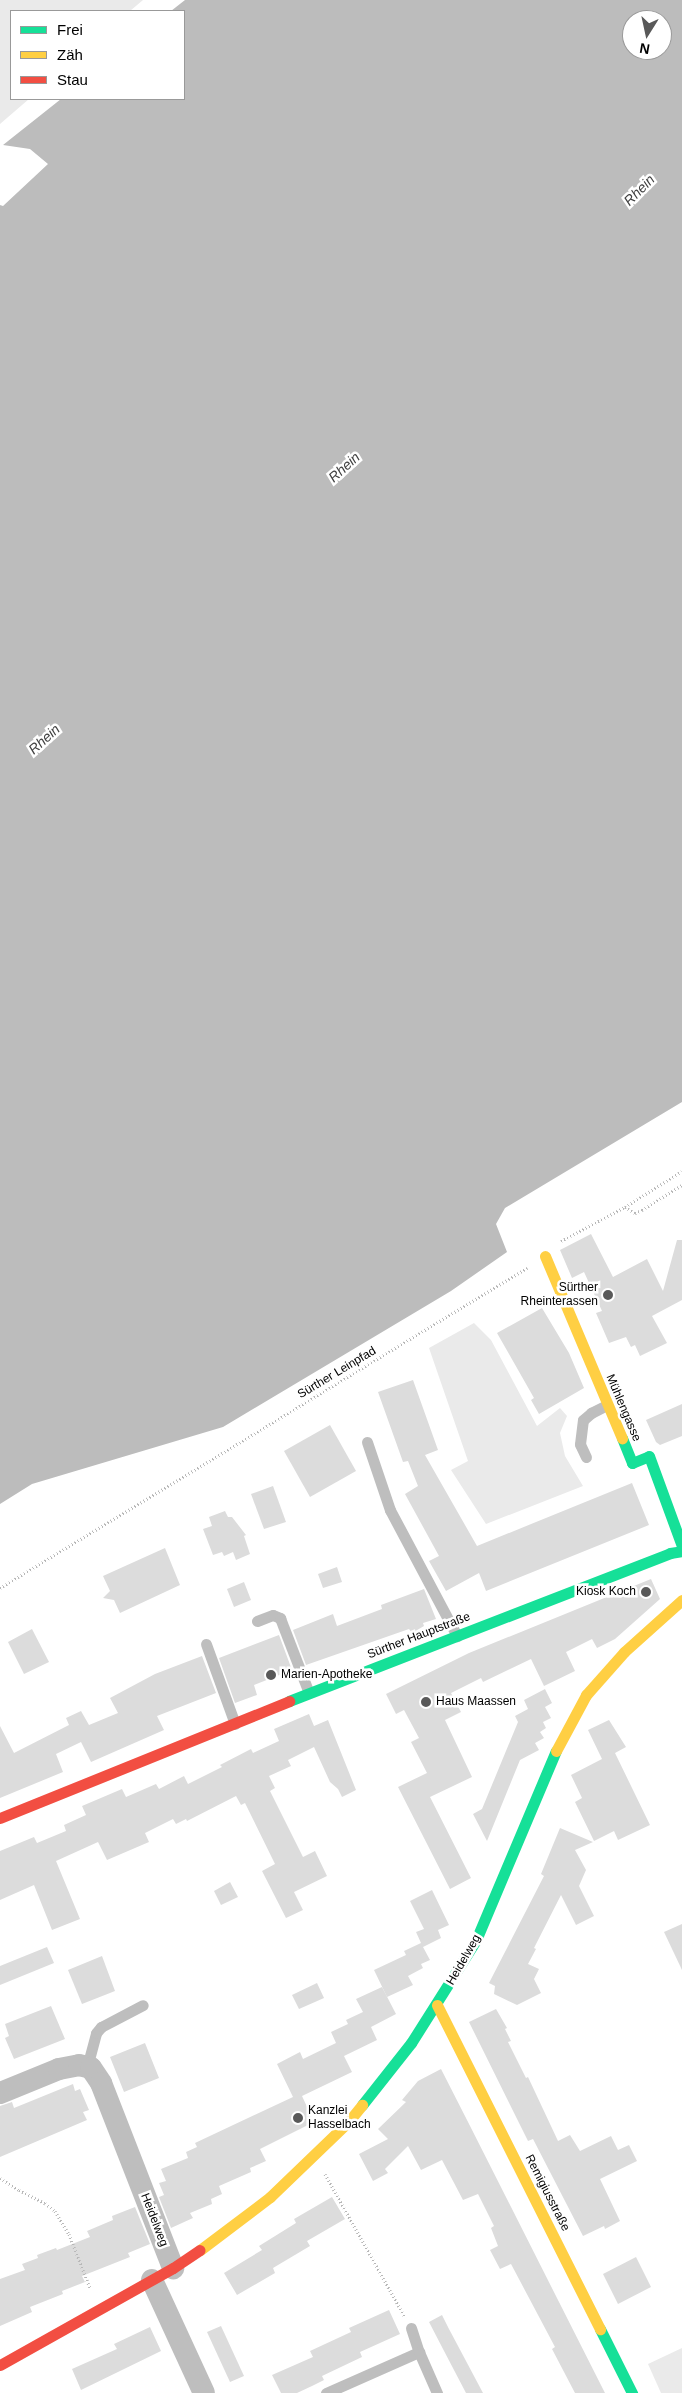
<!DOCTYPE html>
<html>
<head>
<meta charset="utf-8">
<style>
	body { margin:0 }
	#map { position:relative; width:682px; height:2393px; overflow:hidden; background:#fff; font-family:Helvetica,sans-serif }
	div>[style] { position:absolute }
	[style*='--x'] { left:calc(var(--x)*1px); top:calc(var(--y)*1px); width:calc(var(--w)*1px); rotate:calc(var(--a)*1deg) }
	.green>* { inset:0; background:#eaeaea }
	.water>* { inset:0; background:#bcbcbc }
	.building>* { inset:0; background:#dcdcdc }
	.path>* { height:3px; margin-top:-1.5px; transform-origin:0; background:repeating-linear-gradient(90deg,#b8b8b8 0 1px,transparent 0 3.5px) }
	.lane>* { height:11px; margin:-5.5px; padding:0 5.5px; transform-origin:5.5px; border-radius:5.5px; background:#bebebe }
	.street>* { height:22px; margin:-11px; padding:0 11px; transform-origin:11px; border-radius:11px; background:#bebebe }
	.fast>* { height:11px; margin:-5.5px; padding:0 5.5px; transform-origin:5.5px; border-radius:5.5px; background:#16e098 }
	.slow>* { height:11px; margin:-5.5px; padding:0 5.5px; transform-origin:5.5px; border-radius:5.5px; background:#ffcf43 }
	.jam>* { height:11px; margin:-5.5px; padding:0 5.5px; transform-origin:5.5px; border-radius:5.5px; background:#f24e42 }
	.dots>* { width:14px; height:14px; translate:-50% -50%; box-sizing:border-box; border:2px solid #fff; border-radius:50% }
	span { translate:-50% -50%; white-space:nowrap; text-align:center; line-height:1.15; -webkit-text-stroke:5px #fff; paint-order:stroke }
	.poi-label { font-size:12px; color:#000 }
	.right { translate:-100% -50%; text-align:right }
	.left { translate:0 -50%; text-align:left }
	.street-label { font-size:12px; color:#000 }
	.water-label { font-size:14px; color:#404040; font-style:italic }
	.legend { position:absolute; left:10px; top:10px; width:175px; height:90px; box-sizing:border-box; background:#fff; border:1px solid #999; margin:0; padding:6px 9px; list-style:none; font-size:15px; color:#000 }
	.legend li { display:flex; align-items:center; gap:10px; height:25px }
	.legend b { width:25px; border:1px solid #999 }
	.north { position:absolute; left:622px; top:10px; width:50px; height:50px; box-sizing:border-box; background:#fff; border:1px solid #999; border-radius:50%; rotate:190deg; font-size:14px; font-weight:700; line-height:20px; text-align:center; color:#000 }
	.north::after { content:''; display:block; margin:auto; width:18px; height:22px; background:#595959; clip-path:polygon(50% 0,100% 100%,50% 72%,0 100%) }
</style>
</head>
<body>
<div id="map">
	<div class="green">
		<div style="clip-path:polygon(0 0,143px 0,130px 11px,11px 11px,11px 99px,29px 99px,0 124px)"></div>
		<div style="clip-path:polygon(474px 1323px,491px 1340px,537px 1426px,560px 1408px,567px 1416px,560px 1433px,565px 1456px,583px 1486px,486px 1524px,451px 1470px,468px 1461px,429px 1348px)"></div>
		<div style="clip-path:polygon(682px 2348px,682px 2393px,661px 2393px,648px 2364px)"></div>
	</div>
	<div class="water">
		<div style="clip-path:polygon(evenodd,185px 0,682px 0,682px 1102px,505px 1208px,496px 1224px,507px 1252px,451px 1291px,223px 1427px,32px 1484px,0 1504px,0 205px,3px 206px,48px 164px,30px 149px,3px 145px,61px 99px,184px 99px,184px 11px,171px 11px,185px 0,632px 20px,662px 20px,662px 50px,632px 50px,632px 20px)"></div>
	</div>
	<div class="building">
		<div style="clip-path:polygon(591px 1234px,613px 1277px,647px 1259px,663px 1291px,677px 1240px,682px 1240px,682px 1300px,652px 1316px,667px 1343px,640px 1356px,635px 1345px,631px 1347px,626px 1337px,609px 1343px,596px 1313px,602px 1311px,584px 1272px,572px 1278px,560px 1250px)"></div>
		<div style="clip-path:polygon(542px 1308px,569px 1353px,584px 1388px,539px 1414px,531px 1400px,534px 1398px,497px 1333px)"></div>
		<div style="clip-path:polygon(413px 1380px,438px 1450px,425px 1455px,477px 1546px,632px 1483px,649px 1525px,486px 1591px,479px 1573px,446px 1591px,429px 1561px,439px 1556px,405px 1494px,418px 1486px,408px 1461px,403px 1462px,378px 1392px)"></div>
		<div style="clip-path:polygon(682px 1404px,682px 1436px,660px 1445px,656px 1442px,646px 1420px)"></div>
		<div style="clip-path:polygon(330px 1425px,356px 1471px,310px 1497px,284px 1451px)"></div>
		<div style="clip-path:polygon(273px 1486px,286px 1522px,264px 1529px,251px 1494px)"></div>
		<div style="clip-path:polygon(225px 1511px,228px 1517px,232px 1517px,246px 1535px,244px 1536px,250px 1554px,236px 1560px,233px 1552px,224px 1556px,222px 1552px,213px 1555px,203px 1529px,212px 1526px,209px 1517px)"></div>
		<div style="clip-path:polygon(165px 1548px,180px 1585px,120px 1613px,114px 1600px,103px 1598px,110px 1591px,103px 1576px)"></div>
		<div style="clip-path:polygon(337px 1567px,342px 1582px,323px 1588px,318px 1574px)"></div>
		<div style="clip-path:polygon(651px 1579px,660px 1599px,615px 1639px,597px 1648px,592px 1639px,566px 1652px,575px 1671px,544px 1686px,531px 1659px,483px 1682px,481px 1678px,451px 1693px,461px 1712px,445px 1720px,472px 1777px,430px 1797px,471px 1878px,450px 1889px,398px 1787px,427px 1773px,411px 1742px,419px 1738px,404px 1710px,396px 1714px,386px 1694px,469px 1653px)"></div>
		<div style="clip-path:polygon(244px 1582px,251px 1600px,234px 1607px,227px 1589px)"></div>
		<div style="clip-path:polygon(424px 1589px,436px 1619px,423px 1623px,424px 1626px,412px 1633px,409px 1629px,306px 1665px,293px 1630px,333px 1614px,337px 1626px,382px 1609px,381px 1605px)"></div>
		<div style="clip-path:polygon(32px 1629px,49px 1662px,24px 1674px,8px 1642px)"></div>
		<div style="clip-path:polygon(279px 1635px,292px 1670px,254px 1685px,257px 1695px,235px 1703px,219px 1658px)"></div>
		<div style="clip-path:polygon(202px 1656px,216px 1693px,157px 1716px,164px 1730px,91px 1762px,81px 1742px,56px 1754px,63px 1772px,0 1798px,0 1726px,14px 1753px,69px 1725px,66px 1718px,81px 1711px,89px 1725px,118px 1713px,110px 1698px,155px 1674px)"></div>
		<div style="clip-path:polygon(545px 1689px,552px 1703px,545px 1707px,551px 1718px,543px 1722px,546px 1728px,540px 1732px,544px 1738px,535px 1743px,539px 1750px,520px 1760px,487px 1841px,473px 1814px,482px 1809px,518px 1722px,515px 1716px,528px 1709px,524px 1700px)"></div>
		<div style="clip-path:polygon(309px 1714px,314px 1726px,328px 1720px,356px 1790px,342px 1797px,338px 1789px,330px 1782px,314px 1747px,288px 1760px,291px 1766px,269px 1776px,275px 1788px,270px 1791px,303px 1857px,315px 1851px,327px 1876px,294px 1892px,303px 1910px,286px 1918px,262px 1871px,275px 1864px,245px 1803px,241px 1805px,236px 1796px,187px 1821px,186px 1819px,176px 1824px,173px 1819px,145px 1833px,149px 1842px,107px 1860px,98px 1842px,56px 1861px,80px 1919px,52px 1930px,34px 1885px,0 1900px,0 1851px,34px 1837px,37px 1843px,66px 1831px,64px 1825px,86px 1815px,82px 1806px,122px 1789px,126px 1797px,156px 1784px,159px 1789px,184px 1776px,188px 1784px,222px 1767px,220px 1765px,251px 1749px,253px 1753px,279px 1741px,274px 1729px)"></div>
		<div style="clip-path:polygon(609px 1720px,626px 1747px,615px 1753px,650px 1825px,618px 1840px,614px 1831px,594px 1841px,575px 1802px,582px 1798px,571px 1775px,602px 1759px,588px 1730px)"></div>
		<div style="clip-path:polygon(560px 1828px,593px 1842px,575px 1850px,586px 1870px,579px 1886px,594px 1916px,576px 1925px,561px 1895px,534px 1948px,536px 1949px,528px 1964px,539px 1969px,534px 1979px,541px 1993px,517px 2005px,494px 1994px,495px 1986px,489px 1983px,544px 1876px,541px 1874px)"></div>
		<div style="clip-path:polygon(230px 1882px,238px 1897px,221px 1905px,214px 1891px)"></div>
		<div style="clip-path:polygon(432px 1890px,449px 1925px,438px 1930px,441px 1938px,423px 1947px,430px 1960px,421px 1964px,423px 1968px,408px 1976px,413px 1985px,387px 1997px,374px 1970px,406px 1955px,404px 1951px,421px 1943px,416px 1932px,424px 1929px,410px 1901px)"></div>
		<div style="clip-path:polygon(682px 1924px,682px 1970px,664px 1932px)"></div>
		<div style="clip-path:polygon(47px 1947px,54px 1963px,0 1985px,0 1966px)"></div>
		<div style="clip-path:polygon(102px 1956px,115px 1991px,82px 2004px,68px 1970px)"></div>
		<div style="clip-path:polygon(317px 1983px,324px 1998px,299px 2009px,292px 1995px)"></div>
		<div style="clip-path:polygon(382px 1987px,396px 2014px,371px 2027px,377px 2040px,344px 2056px,352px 2072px,302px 2096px,314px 2122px,260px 2149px,266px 2161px,250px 2168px,251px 2172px,219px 2186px,222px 2194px,211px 2199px,212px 2204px,190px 2213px,193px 2218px,171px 2228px,159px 2197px,164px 2195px,159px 2183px,166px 2181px,161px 2169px,188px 2158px,186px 2152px,197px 2147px,195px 2143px,293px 2097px,277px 2064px,300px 2052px,303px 2059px,336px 2043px,331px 2032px,348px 2024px,346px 2020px,363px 2012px,356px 1999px)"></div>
		<div style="clip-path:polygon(51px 2006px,65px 2039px,14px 2059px,5px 2038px,9px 2036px,5px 2024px)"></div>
		<div style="clip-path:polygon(496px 2009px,507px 2028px,505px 2029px,511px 2041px,508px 2042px,526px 2078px,528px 2077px,558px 2141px,570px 2135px,580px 2151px,611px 2136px,618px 2150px,629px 2145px,637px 2161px,600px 2179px,620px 2221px,605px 2229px,604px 2226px,583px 2236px,533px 2139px,528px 2141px,469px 2022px)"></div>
		<div style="clip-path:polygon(145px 2043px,159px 2078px,124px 2092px,110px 2057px)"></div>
		<div style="clip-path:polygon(441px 2069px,467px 2120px,605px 2393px,575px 2393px,552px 2349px,555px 2347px,511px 2264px,500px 2269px,490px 2250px,498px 2246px,491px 2228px,494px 2226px,478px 2194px,463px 2200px,442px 2160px,421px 2170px,408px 2146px,385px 2169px,388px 2173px,373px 2181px,359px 2154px,388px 2139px,378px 2129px,406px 2102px,402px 2100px,418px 2081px)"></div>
		<div style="clip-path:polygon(73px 2084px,75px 2091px,80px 2089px,89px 2110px,83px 2112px,87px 2120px,0 2157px,0 2106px,12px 2102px,14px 2108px)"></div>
		<div style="clip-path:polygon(332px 2197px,345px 2219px,307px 2241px,310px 2246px,273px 2268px,275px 2273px,237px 2295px,224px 2273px,262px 2250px,259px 2246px,296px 2223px,294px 2219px)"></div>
		<div style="clip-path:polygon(135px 2207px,150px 2244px,128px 2253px,130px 2257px,82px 2276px,85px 2282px,62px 2291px,63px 2294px,30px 2307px,32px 2312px,0 2326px,0 2279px,25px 2270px,22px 2264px,38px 2258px,37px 2255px,56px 2248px,57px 2250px,90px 2237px,87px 2231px,113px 2220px,112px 2216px)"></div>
		<div style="clip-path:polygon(636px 2257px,651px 2287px,618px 2304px,603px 2274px)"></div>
		<div style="clip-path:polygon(389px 2310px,400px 2334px,360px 2352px,362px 2357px,322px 2376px,324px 2380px,312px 2386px,297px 2393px,281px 2393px,272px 2375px,313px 2357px,310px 2351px,351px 2332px,349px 2328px)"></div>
		<div style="clip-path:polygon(442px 2315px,449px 2329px,483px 2393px,466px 2393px,443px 2349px,429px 2322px)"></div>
		<div style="clip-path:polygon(221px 2326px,244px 2376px,230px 2382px,207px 2332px)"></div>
		<div style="clip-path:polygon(150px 2327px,161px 2351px,81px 2390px,72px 2369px,117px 2349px,114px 2344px)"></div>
	</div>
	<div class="path">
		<div style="--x:625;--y:1207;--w:12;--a:31"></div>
		<div style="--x:635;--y:1213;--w:8;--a:-23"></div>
		<div style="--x:642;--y:1210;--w:47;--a:-32"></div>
		<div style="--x:561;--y:1241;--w:72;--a:-28"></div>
		<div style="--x:625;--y:1207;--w:67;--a:-32.3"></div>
		<div style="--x:0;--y:1588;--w:617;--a:-31.27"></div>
		<div style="--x:325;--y:2174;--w:164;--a:60.8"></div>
		<div style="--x:0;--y:2178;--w:22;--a:32"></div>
		<div style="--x:19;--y:2190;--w:29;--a:27"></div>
		<div style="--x:45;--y:2203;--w:13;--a:39"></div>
		<div style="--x:55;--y:2211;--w:27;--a:59"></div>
		<div style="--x:69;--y:2234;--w:58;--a:68.7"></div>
	</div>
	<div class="lane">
		<div style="--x:367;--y:1442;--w:72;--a:71.3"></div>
		<div style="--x:390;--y:1510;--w:143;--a:62"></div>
		<div style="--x:586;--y:1457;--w:14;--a:-115"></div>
		<div style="--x:580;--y:1444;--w:24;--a:-83"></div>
		<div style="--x:583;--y:1420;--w:11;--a:-41"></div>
		<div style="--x:591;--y:1413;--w:18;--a:-27"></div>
		<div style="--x:257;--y:1621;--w:17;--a:-21"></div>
		<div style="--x:273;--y:1615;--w:8;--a:23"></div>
		<div style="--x:280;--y:1618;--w:80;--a:68.9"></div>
		<div style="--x:206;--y:1644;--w:85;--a:70.1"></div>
		<div style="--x:87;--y:2067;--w:35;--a:-75"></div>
		<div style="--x:96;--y:2033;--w:8;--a:-50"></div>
		<div style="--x:101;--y:2027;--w:47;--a:-27.6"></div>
		<div style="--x:411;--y:2328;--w:25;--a:72"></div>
		<div style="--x:326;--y:2393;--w:102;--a:-23.8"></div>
		<div style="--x:419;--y:2352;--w:45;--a:66.3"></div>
	</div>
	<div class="street">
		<div style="--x:0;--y:2093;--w:64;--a:-22.1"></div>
		<div style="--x:59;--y:2069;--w:20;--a:-11"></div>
		<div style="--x:79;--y:2065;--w:12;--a:14"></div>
		<div style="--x:91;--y:2068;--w:18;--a:56"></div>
		<div style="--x:101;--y:2083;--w:199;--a:68.7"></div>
		<div style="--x:152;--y:2280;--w:124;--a:65.3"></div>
	</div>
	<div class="fast">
		<div style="--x:622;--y:1438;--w:27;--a:68"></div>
		<div style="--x:632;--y:1463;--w:18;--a:-22"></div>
		<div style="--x:649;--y:1456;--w:96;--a:69.9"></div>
		<div style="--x:289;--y:1701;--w:409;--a:-21.2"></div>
		<div style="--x:670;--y:1553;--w:12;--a:-9"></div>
		<div style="--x:362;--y:2105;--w:79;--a:-51.7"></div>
		<div style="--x:411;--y:2043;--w:122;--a:-57.7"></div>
		<div style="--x:476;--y:1940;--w:205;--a:-67.1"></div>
		<div style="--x:600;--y:2329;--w:72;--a:63.4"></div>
	</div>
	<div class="slow">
		<div style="--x:545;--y:1256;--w:198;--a:67.1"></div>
		<div style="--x:556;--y:1751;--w:64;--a:-61.8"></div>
		<div style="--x:586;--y:1695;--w:57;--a:-48.5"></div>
		<div style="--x:624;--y:1652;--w:78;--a:-41.9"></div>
		<div style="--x:437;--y:2005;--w:363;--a:63.3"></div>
		<div style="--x:200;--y:2250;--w:88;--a:-37.1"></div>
		<div style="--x:270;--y:2197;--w:110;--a:-43.9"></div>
		<div style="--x:349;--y:2121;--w:21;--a:-51"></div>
	</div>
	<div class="jam">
		<div style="--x:0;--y:1818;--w:312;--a:-22"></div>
		<div style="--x:0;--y:2365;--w:198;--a:-29.3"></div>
		<div style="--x:173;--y:2268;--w:32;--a:-34"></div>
	</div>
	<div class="dots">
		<div style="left:608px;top:1295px;background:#595959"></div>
		<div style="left:646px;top:1592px;background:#595959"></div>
		<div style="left:271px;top:1675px;background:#595959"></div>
		<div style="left:426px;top:1702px;background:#595959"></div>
		<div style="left:298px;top:2118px;background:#595959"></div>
	</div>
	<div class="poi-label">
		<span class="right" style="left:598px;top:1295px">Sürther<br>Rheinterassen</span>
		<span class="right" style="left:636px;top:1592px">Kiosk Koch</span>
		<span class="left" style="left:281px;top:1675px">Marien-Apotheke</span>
		<span class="left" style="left:436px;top:1702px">Haus Maassen</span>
		<span class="left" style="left:308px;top:2118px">Kanzlei<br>Hasselbach</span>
	</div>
	<div class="street-label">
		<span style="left:337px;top:1373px;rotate:-31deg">Sürther Leinpfad</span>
		<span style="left:623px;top:1408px;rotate:67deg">Mühlengasse</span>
		<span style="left:419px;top:1636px;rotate:-21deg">Sürther Hauptstraße</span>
		<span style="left:464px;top:1960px;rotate:-60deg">Heidelweg</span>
		<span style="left:547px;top:2193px;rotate:63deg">Remigiusstraße</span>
		<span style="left:154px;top:2220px;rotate:69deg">Heidelweg</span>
	</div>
	<div class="water-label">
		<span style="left:639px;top:190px;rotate:-45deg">Rhein</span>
		<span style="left:344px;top:467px;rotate:-42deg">Rhein</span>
		<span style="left:44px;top:739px;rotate:-42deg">Rhein</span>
	</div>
	<ul class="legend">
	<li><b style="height:6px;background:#16e098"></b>Frei</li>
	<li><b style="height:6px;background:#ffcf43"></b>Zäh</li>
	<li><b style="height:6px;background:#f24e42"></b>Stau</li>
	</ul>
	<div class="north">N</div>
</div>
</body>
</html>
